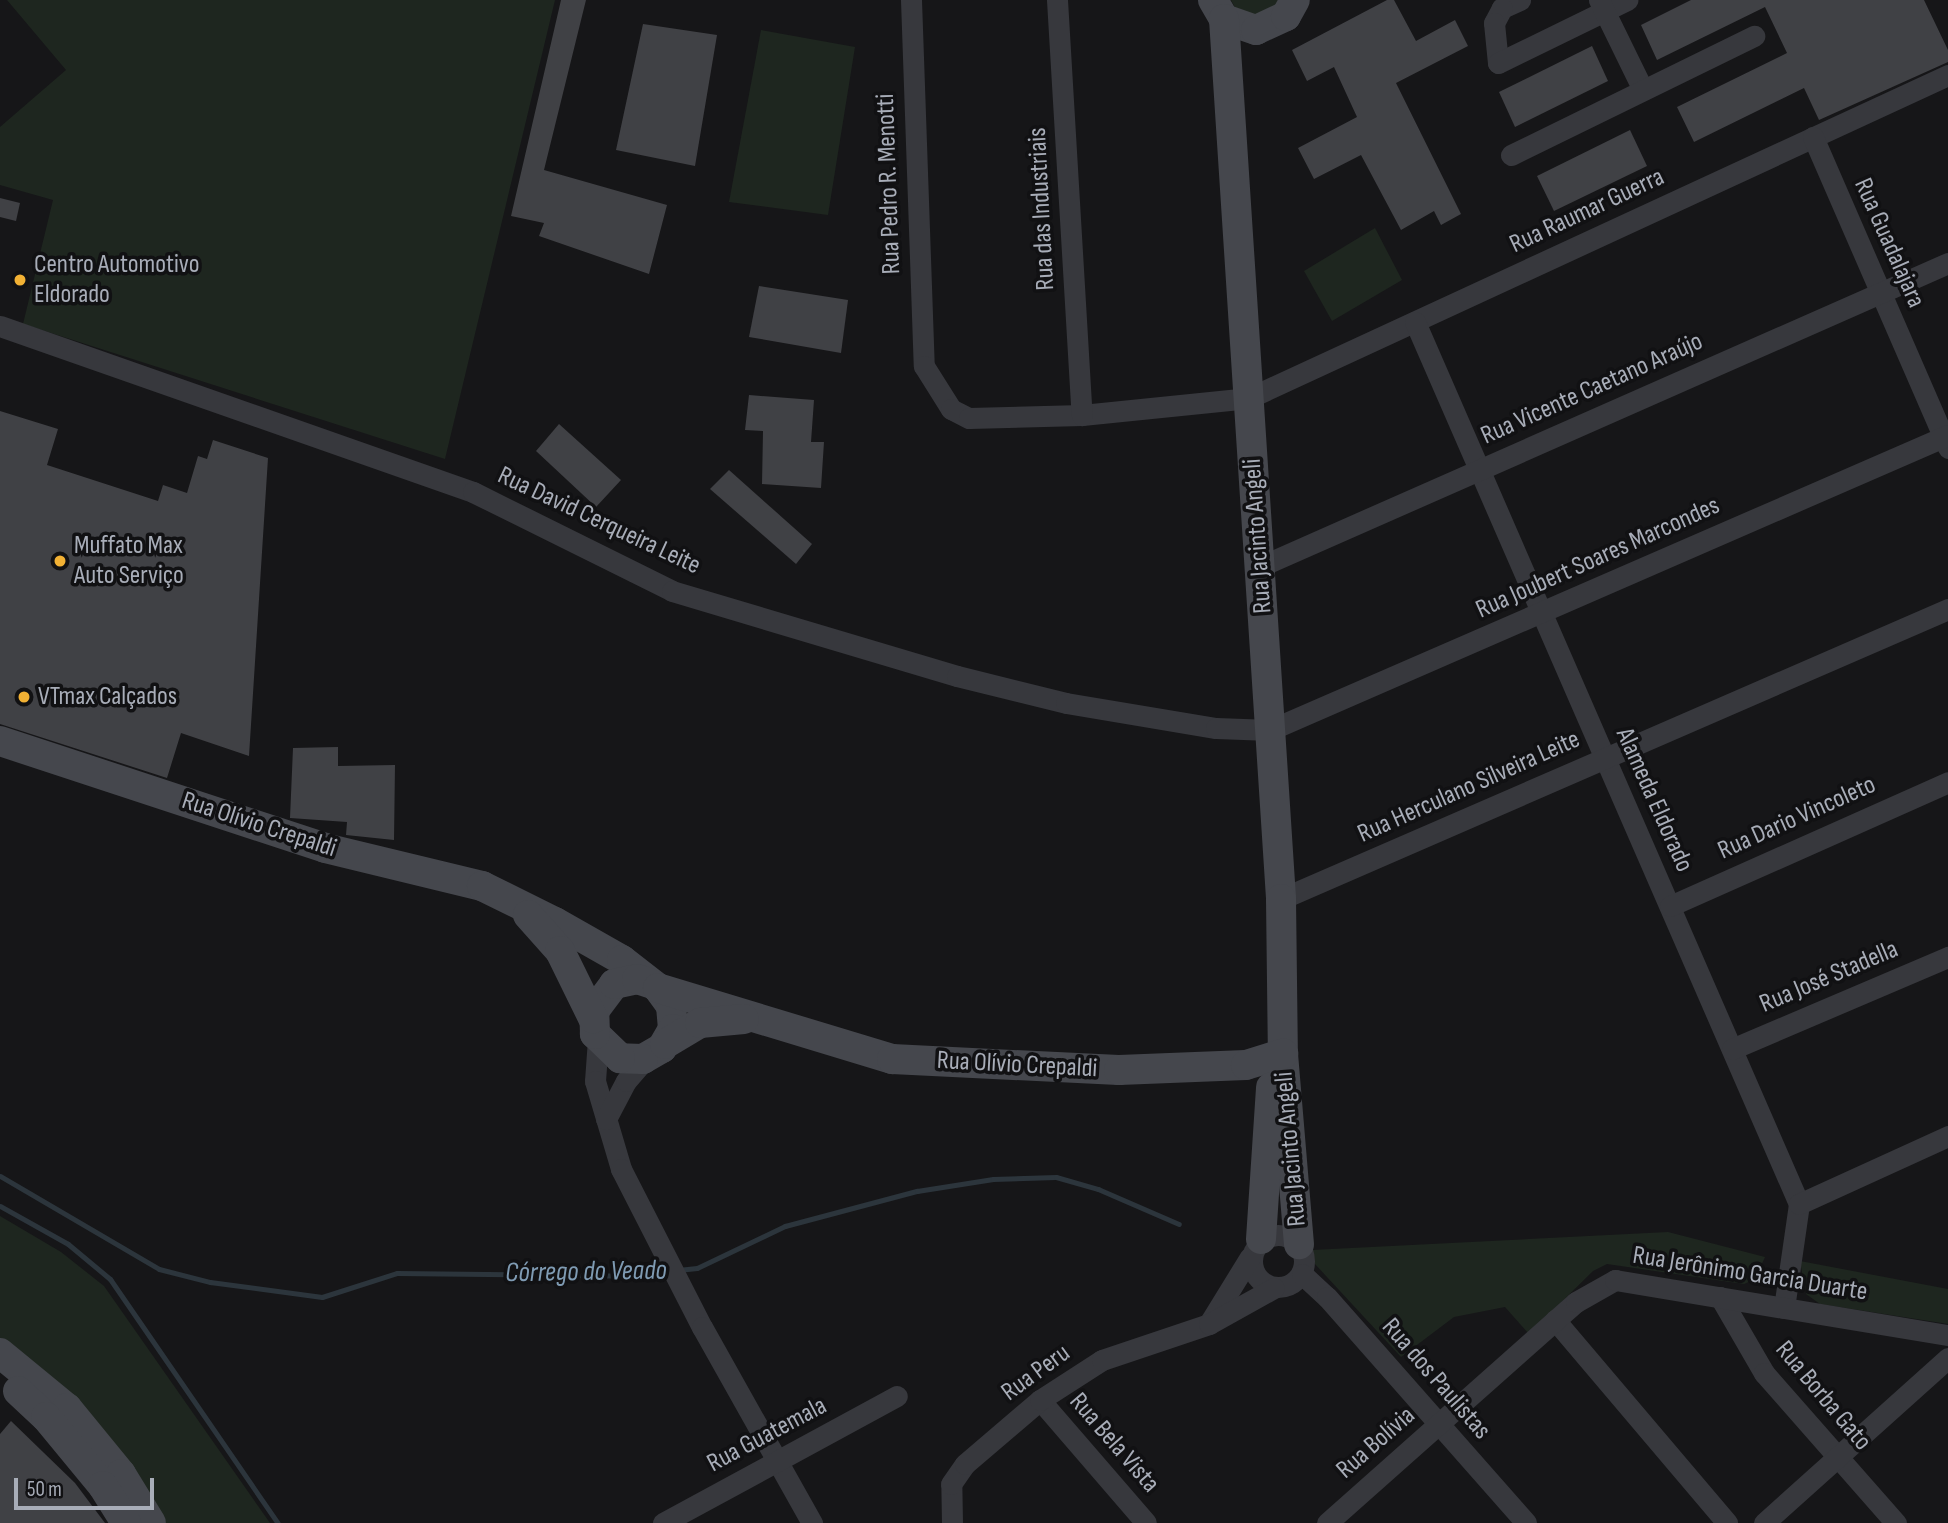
<!DOCTYPE html>
<html>
<head>
<meta charset="utf-8">
<style>
	body { margin:0 }
	#map { position:relative; width:1948px; height:1523px; overflow:hidden; background:#161618; font-family:"Sofia Sans Condensed",sans-serif }
	div>[style] { position:absolute }
	[style*='--x'] { left:calc(var(--x)*1px); top:calc(var(--y)*1px); width:calc(var(--w)*1px); rotate:calc(var(--a)*1deg) }
	.green>* { inset:0; background:#1e261f }
	.stream>* { height:5px; margin:-2.5px; padding:0 2.5px; transform-origin:2.5px; border-radius:2.5px; background:#2c353c }
	.building>* { inset:0; background:#404145 }
	.street>* { height:21px; margin:-10.5px; padding:0 10.5px; transform-origin:10.5px; border-radius:10.5px; background:#37383d }
	.street>.ring { margin:-10.5px; padding:0; box-sizing:content-box; background:none; border:21px solid #37383d; border-radius:50% }
	.secondary>* { height:30px; margin:-15px; padding:0 15px; transform-origin:15px; border-radius:15px; background:#45474d }
	.dots>* { width:19px; height:19px; translate:-50% -50%; box-sizing:border-box; border:4px solid #111113; border-radius:50% }
	span { translate:-50% -50%; white-space:nowrap; text-align:center; line-height:1.15; -webkit-text-stroke:7px #111113; paint-order:stroke }
	.street-label { font-size:26px; color:#a8adb8 }
	.poi-label { font-size:26px; color:#a8adb8 }
	.left { translate:0 -50%; text-align:left }
	.water-label { font-size:28px; color:#7f9bb3; font-style:italic }
	.scale { position:absolute; left:14px; top:1478px; width:140px; height:32px; box-sizing:border-box; border:4px solid #a8adb8; border-top:0; padding-left:9px; font-size:21px; line-height:24px; white-space:nowrap; color:#a8adb8; -webkit-text-stroke:5px #111113; paint-order:stroke }
</style>
</head>
<body>
<div id="map">
	<div class="green">
		<div style="clip-path:polygon(7px 0,555px 0,445px 459px,23px 324px,53px 200px,0 185px,0 127px,66px 70px)"></div>
		<div style="clip-path:polygon(1231px 0,1284px 0,1269px 18px,1238px 13px)"></div>
		<div style="clip-path:polygon(761px 30px,855px 47px,828px 215px,729px 202px)"></div>
		<div style="clip-path:polygon(1375px 228px,1402px 280px,1332px 321px,1304px 271px)"></div>
		<div style="clip-path:polygon(0 1216px,61px 1252px,104px 1286px,270px 1523px,161px 1523px,0 1340px)"></div>
		<div style="clip-path:polygon(1668px 1232px,1765px 1257px,1755px 1279px,1744px 1284px,1607px 1264px,1593px 1271px,1529px 1334px,1505px 1307px,1454px 1317px,1401px 1357px,1314px 1263px,1312px 1250px)"></div>
		<div style="clip-path:polygon(1800px 1261px,1948px 1289px,1948px 1324px,1820px 1304px,1806px 1294px)"></div>
	</div>
	<div class="stream">
		<div style="--x:0;--y:1176;--w:184;--a:30.3"></div>
		<div style="--x:159;--y:1269;--w:53;--a:14.3"></div>
		<div style="--x:210;--y:1282;--w:113;--a:7.6"></div>
		<div style="--x:322;--y:1297;--w:79;--a:-17.7"></div>
		<div style="--x:397;--y:1273;--w:235;--a:0.7"></div>
		<div style="--x:632;--y:1276;--w:36;--a:-8"></div>
		<div style="--x:0;--y:1206;--w:78;--a:29.2"></div>
		<div style="--x:68;--y:1244;--w:55;--a:39.8"></div>
		<div style="--x:110;--y:1279;--w:296;--a:55.5"></div>
		<div style="--x:678;--y:1270;--w:19;--a:-6"></div>
		<div style="--x:697;--y:1268;--w:98;--a:-25.5"></div>
		<div style="--x:785;--y:1226;--w:137;--a:-14.9"></div>
		<div style="--x:917;--y:1191;--w:77;--a:-9"></div>
		<div style="--x:993;--y:1179;--w:63;--a:-1.8"></div>
		<div style="--x:1056;--y:1177;--w:44;--a:15.9"></div>
		<div style="--x:1098;--y:1189;--w:88;--a:23.4"></div>
	</div>
	<div class="building">
		<div style="clip-path:polygon(561px 0,586px 0,544px 170px,667px 205px,649px 274px,539px 236px,544px 223px,511px 216px)"></div>
		<div style="clip-path:polygon(1387px 0,1394px 0,1416px 41px,1455px 20px,1468px 46px,1396px 83px,1461px 214px,1441px 225px,1434px 211px,1401px 230px,1361px 155px,1314px 179px,1298px 148px,1357px 117px,1334px 67px,1307px 81px,1292px 50px)"></div>
		<div style="clip-path:polygon(1691px 0,1924px 0,1948px 50px,1948px 62px,1819px 120px,1804px 88px,1694px 142px,1677px 107px,1787px 53px,1765px 7px,1657px 60px,1641px 25px)"></div>
		<div style="clip-path:polygon(643px 24px,717px 35px,695px 166px,616px 150px)"></div>
		<div style="clip-path:polygon(1592px 46px,1608px 81px,1515px 127px,1499px 92px)"></div>
		<div style="clip-path:polygon(1630px 130px,1647px 166px,1554px 211px,1537px 176px)"></div>
		<div style="clip-path:polygon(0 198px,20px 203px,16px 221px,0 217px)"></div>
		<div style="clip-path:polygon(759px 286px,848px 300px,841px 353px,749px 337px)"></div>
		<div style="clip-path:polygon(749px 395px,814px 400px,811px 442px,824px 442px,821px 488px,762px 484px,763px 431px,745px 430px)"></div>
		<div style="clip-path:polygon(0 411px,58px 429px,47px 465px,158px 501px,163px 485px,187px 493px,198px 456px,207px 459px,213px 440px,268px 458px,249px 756px,181px 733px,167px 778px,0 724px)"></div>
		<div style="clip-path:polygon(559px 424px,621px 480px,596px 507px,536px 451px)"></div>
		<div style="clip-path:polygon(729px 470px,812px 544px,796px 564px,710px 489px)"></div>
		<div style="clip-path:polygon(338px 747px,338px 766px,395px 765px,394px 840px,346px 835px,347px 822px,290px 818px,293px 748px)"></div>
		<div style="clip-path:polygon(11px 1421px,75px 1483px,105px 1523px,0 1523px,0 1434px)"></div>
	</div>
	<div class="street">
		<div style="--x:911;--y:0;--w:366;--a:88"></div>
		<div style="--x:924;--y:366;--w:51;--a:57.9"></div>
		<div style="--x:951;--y:409;--w:20;--a:27"></div>
		<div style="--x:969;--y:418;--w:113;--a:-1.5"></div>
		<div style="--x:1082;--y:415;--w:168;--a:-5.8"></div>
		<div style="--x:1249;--y:398;--w:770;--a:-24.8"></div>
		<div style="--x:1057;--y:0;--w:416;--a:86.6"></div>
		<div style="--x:1520;--y:0;--w:20;--a:156"></div>
		<div style="--x:1502;--y:8;--w:17;--a:118"></div>
		<div style="--x:1494;--y:23;--w:40;--a:84.3"></div>
		<div style="--x:1498;--y:63;--w:144;--a:-26"></div>
		<div style="--x:1599;--y:0;--w:100;--a:63.9"></div>
		<div style="--x:1813;--y:137;--w:339;--a:66.5"></div>
		<div style="--x:1511;--y:155;--w:271;--a:-26.1"></div>
		<div style="--x:1415;--y:322;--w:962;--a:66.47"></div>
		<div style="--x:1799;--y:1204;--w:105;--a:98.2"></div>
		<div style="--x:0;--y:326;--w:501;--a:19.34"></div>
		<div style="--x:473;--y:492;--w:222;--a:26.4"></div>
		<div style="--x:672;--y:591;--w:297;--a:16.6"></div>
		<div style="--x:957;--y:676;--w:112;--a:13.9"></div>
		<div style="--x:1066;--y:703;--w:152;--a:9.5"></div>
		<div style="--x:1216;--y:728;--w:54;--a:2.1"></div>
		<div style="--x:1270;--y:730;--w:739;--a:-23.51"></div>
		<div style="--x:1259;--y:567;--w:753;--a:-23.81"></div>
		<div style="--x:1281;--y:899;--w:727;--a:-23.5"></div>
		<div style="--x:1670;--y:906;--w:304;--a:-24"></div>
		<div style="--x:598;--y:1039;--w:42;--a:94.1"></div>
		<div style="--x:595;--y:1081;--w:92;--a:73.5"></div>
		<div style="--x:621;--y:1169;--w:178;--a:62.9"></div>
		<div style="--x:702;--y:1327;--w:225;--a:60.7"></div>
		<div style="--x:1732;--y:1049;--w:235;--a:-23.1"></div>
		<div style="--x:606;--y:1119;--w:43;--a:-62.2"></div>
		<div style="--x:626;--y:1081;--w:32;--a:-49"></div>
		<div style="--x:1799;--y:1204;--w:164;--a:-24.5"></div>
		<div class="ring" style="left:1252px;top:1235px;width:31px;height:31px"></div>
		<div style="--x:1302;--y:1274;--w:34;--a:43"></div>
		<div style="--x:1327;--y:1297;--w:301;--a:48.6"></div>
		<div style="--x:1720;--y:1297;--w:88;--a:59.9"></div>
		<div style="--x:1764;--y:1373;--w:200;--a:48.7"></div>
		<div style="--x:1555;--y:1320;--w:266;--a:49.7"></div>
		<div style="--x:1210;--y:1322;--w:76;--a:-58.4"></div>
		<div style="--x:1040;--y:1400;--w:162;--a:49.2"></div>
		<div style="--x:663;--y:1523;--w:266;--a:-28.5"></div>
		<div style="--x:952;--y:1523;--w:39;--a:-91"></div>
		<div style="--x:951;--y:1484;--w:24;--a:-55"></div>
		<div style="--x:965;--y:1464;--w:99;--a:-40.5"></div>
		<div style="--x:1040;--y:1400;--w:74;--a:-32.8"></div>
		<div style="--x:1102;--y:1360;--w:113;--a:-18.6"></div>
		<div style="--x:1209;--y:1324;--w:74;--a:-29"></div>
		<div style="--x:1327;--y:1523;--w:333;--a:-41.6"></div>
		<div style="--x:1576;--y:1302;--w:45;--a:-29.4"></div>
		<div style="--x:1615;--y:1280;--w:338;--a:9.4"></div>
		<div style="--x:1764;--y:1523;--w:247;--a:-41.9"></div>
	</div>
	<div class="secondary">
		<div style="--x:1213;--y:0;--w:22;--a:60"></div>
		<div style="--x:1224;--y:19;--w:34;--a:19"></div>
		<div style="--x:1256;--y:30;--w:33;--a:-25"></div>
		<div style="--x:1286;--y:16;--w:18;--a:-61"></div>
		<div style="--x:1224;--y:19;--w:882;--a:86.29"></div>
		<div style="--x:1281;--y:899;--w:155;--a:89.3"></div>
		<div style="--x:1283;--y:1054;--w:191;--a:85.2"></div>
		<div style="--x:0;--y:741;--w:342;--a:18.2"></div>
		<div style="--x:325;--y:848;--w:162;--a:13.6"></div>
		<div style="--x:482;--y:886;--w:81;--a:26.3"></div>
		<div style="--x:555;--y:922;--w:77;--a:29.6"></div>
		<div style="--x:622;--y:960;--w:46;--a:37.9"></div>
		<div style="--x:658;--y:988;--w:22;--a:54"></div>
		<div style="--x:671;--y:1006;--w:23;--a:85"></div>
		<div style="--x:673;--y:1029;--w:22;--a:120"></div>
		<div style="--x:662;--y:1048;--w:22;--a:150"></div>
		<div style="--x:643;--y:1059;--w:23;--a:-178"></div>
		<div style="--x:620;--y:1058;--w:35;--a:-136"></div>
		<div style="--x:595;--y:1034;--w:23;--a:-92"></div>
		<div style="--x:594;--y:1011;--w:34;--a:-53"></div>
		<div style="--x:614;--y:984;--w:24;--a:-12"></div>
		<div style="--x:637;--y:979;--w:13;--a:18"></div>
		<div style="--x:528;--y:915;--w:48;--a:48.4"></div>
		<div style="--x:560;--y:951;--w:75;--a:63.8"></div>
		<div style="--x:658;--y:988;--w:245;--a:16.9"></div>
		<div style="--x:892;--y:1059;--w:227;--a:2.8"></div>
		<div style="--x:1119;--y:1070;--w:127;--a:-2.3"></div>
		<div style="--x:1246;--y:1065;--w:39;--a:-17"></div>
		<div style="--x:665;--y:1044;--w:41;--a:-31"></div>
		<div style="--x:700;--y:1023;--w:44;--a:-5.2"></div>
		<div style="--x:1261;--y:1239;--w:152;--a:-86.2"></div>
		<div style="--x:0;--y:1353;--w:87;--a:39.4"></div>
		<div style="--x:67;--y:1408;--w:85;--a:50.7"></div>
		<div style="--x:121;--y:1474;--w:57;--a:58.5"></div>
		<div style="--x:18;--y:1391;--w:38;--a:43"></div>
		<div style="--x:46;--y:1417;--w:89;--a:50.4"></div>
		<div style="--x:103;--y:1486;--w:44;--a:58.1"></div>
	</div>
	<div class="dots">
		<div style="left:20px;top:280px;background:#f2b134"></div>
		<div style="left:60px;top:561px;background:#f2b134"></div>
		<div style="left:24px;top:697px;background:#f2b134"></div>
	</div>
	<div class="street-label">
		<span style="left:889px;top:184px;rotate:-92deg">Rua Pedro R. Menotti</span>
		<span style="left:1042px;top:209px;rotate:-93deg">Rua das Industriais</span>
		<span style="left:1587px;top:211px;rotate:-25deg">Rua Raumar Guerra</span>
		<span style="left:1889px;top:243px;rotate:66deg">Rua Guadalajara</span>
		<span style="left:1592px;top:389px;rotate:-24deg">Rua Vicente Caetano Araújo</span>
		<span style="left:599px;top:521px;rotate:25deg">Rua David Cerqueira Leite</span>
		<span style="left:1258px;top:536px;rotate:-94deg">Rua Jacinto Angeli</span>
		<span style="left:1598px;top:558px;rotate:-24deg">Rua Joubert Soares Marcondes</span>
		<span style="left:1469px;top:787px;rotate:-24deg">Rua Herculano Silveira Leite</span>
		<span style="left:1654px;top:800px;rotate:66deg">Alameda Eldorado</span>
		<span style="left:1797px;top:818px;rotate:-24deg">Rua Dario Vincoleto</span>
		<span style="left:259px;top:825px;rotate:18deg">Rua Olívio Crepaldi</span>
		<span style="left:1829px;top:977px;rotate:-23deg">Rua José Stadella</span>
		<span style="left:1017px;top:1065px;rotate:3deg">Rua Olívio Crepaldi</span>
		<span style="left:1291px;top:1149px;rotate:-95deg">Rua Jacinto Angeli</span>
		<span style="left:1750px;top:1274px;rotate:9deg">Rua Jerônimo Garcia Duarte</span>
		<span style="left:1036px;top:1373px;rotate:-36deg">Rua Peru</span>
		<span style="left:1436px;top:1379px;rotate:49deg">Rua dos Paulistas</span>
		<span style="left:1823px;top:1396px;rotate:50deg">Rua Borba Gato</span>
		<span style="left:767px;top:1435px;rotate:-28deg">Rua Guatemala</span>
		<span style="left:1114px;top:1443px;rotate:49deg">Rua Bela Vista</span>
		<span style="left:1376px;top:1443px;rotate:-41deg">Rua Bolívia</span>
	</div>
	<div class="poi-label">
		<span class="left" style="left:34px;top:280px">Centro Automotivo<br>Eldorado</span>
		<span class="left" style="left:74px;top:561px">Muffato Max<br>Auto Serviço</span>
		<span class="left" style="left:38px;top:697px">VTmax Calçados</span>
	</div>
	<div class="water-label">
		<span style="left:586px;top:1272px;rotate:-1deg">Córrego do Veado</span>
	</div>
	<div class="scale">50 m</div>
</div>
</body>
</html>
